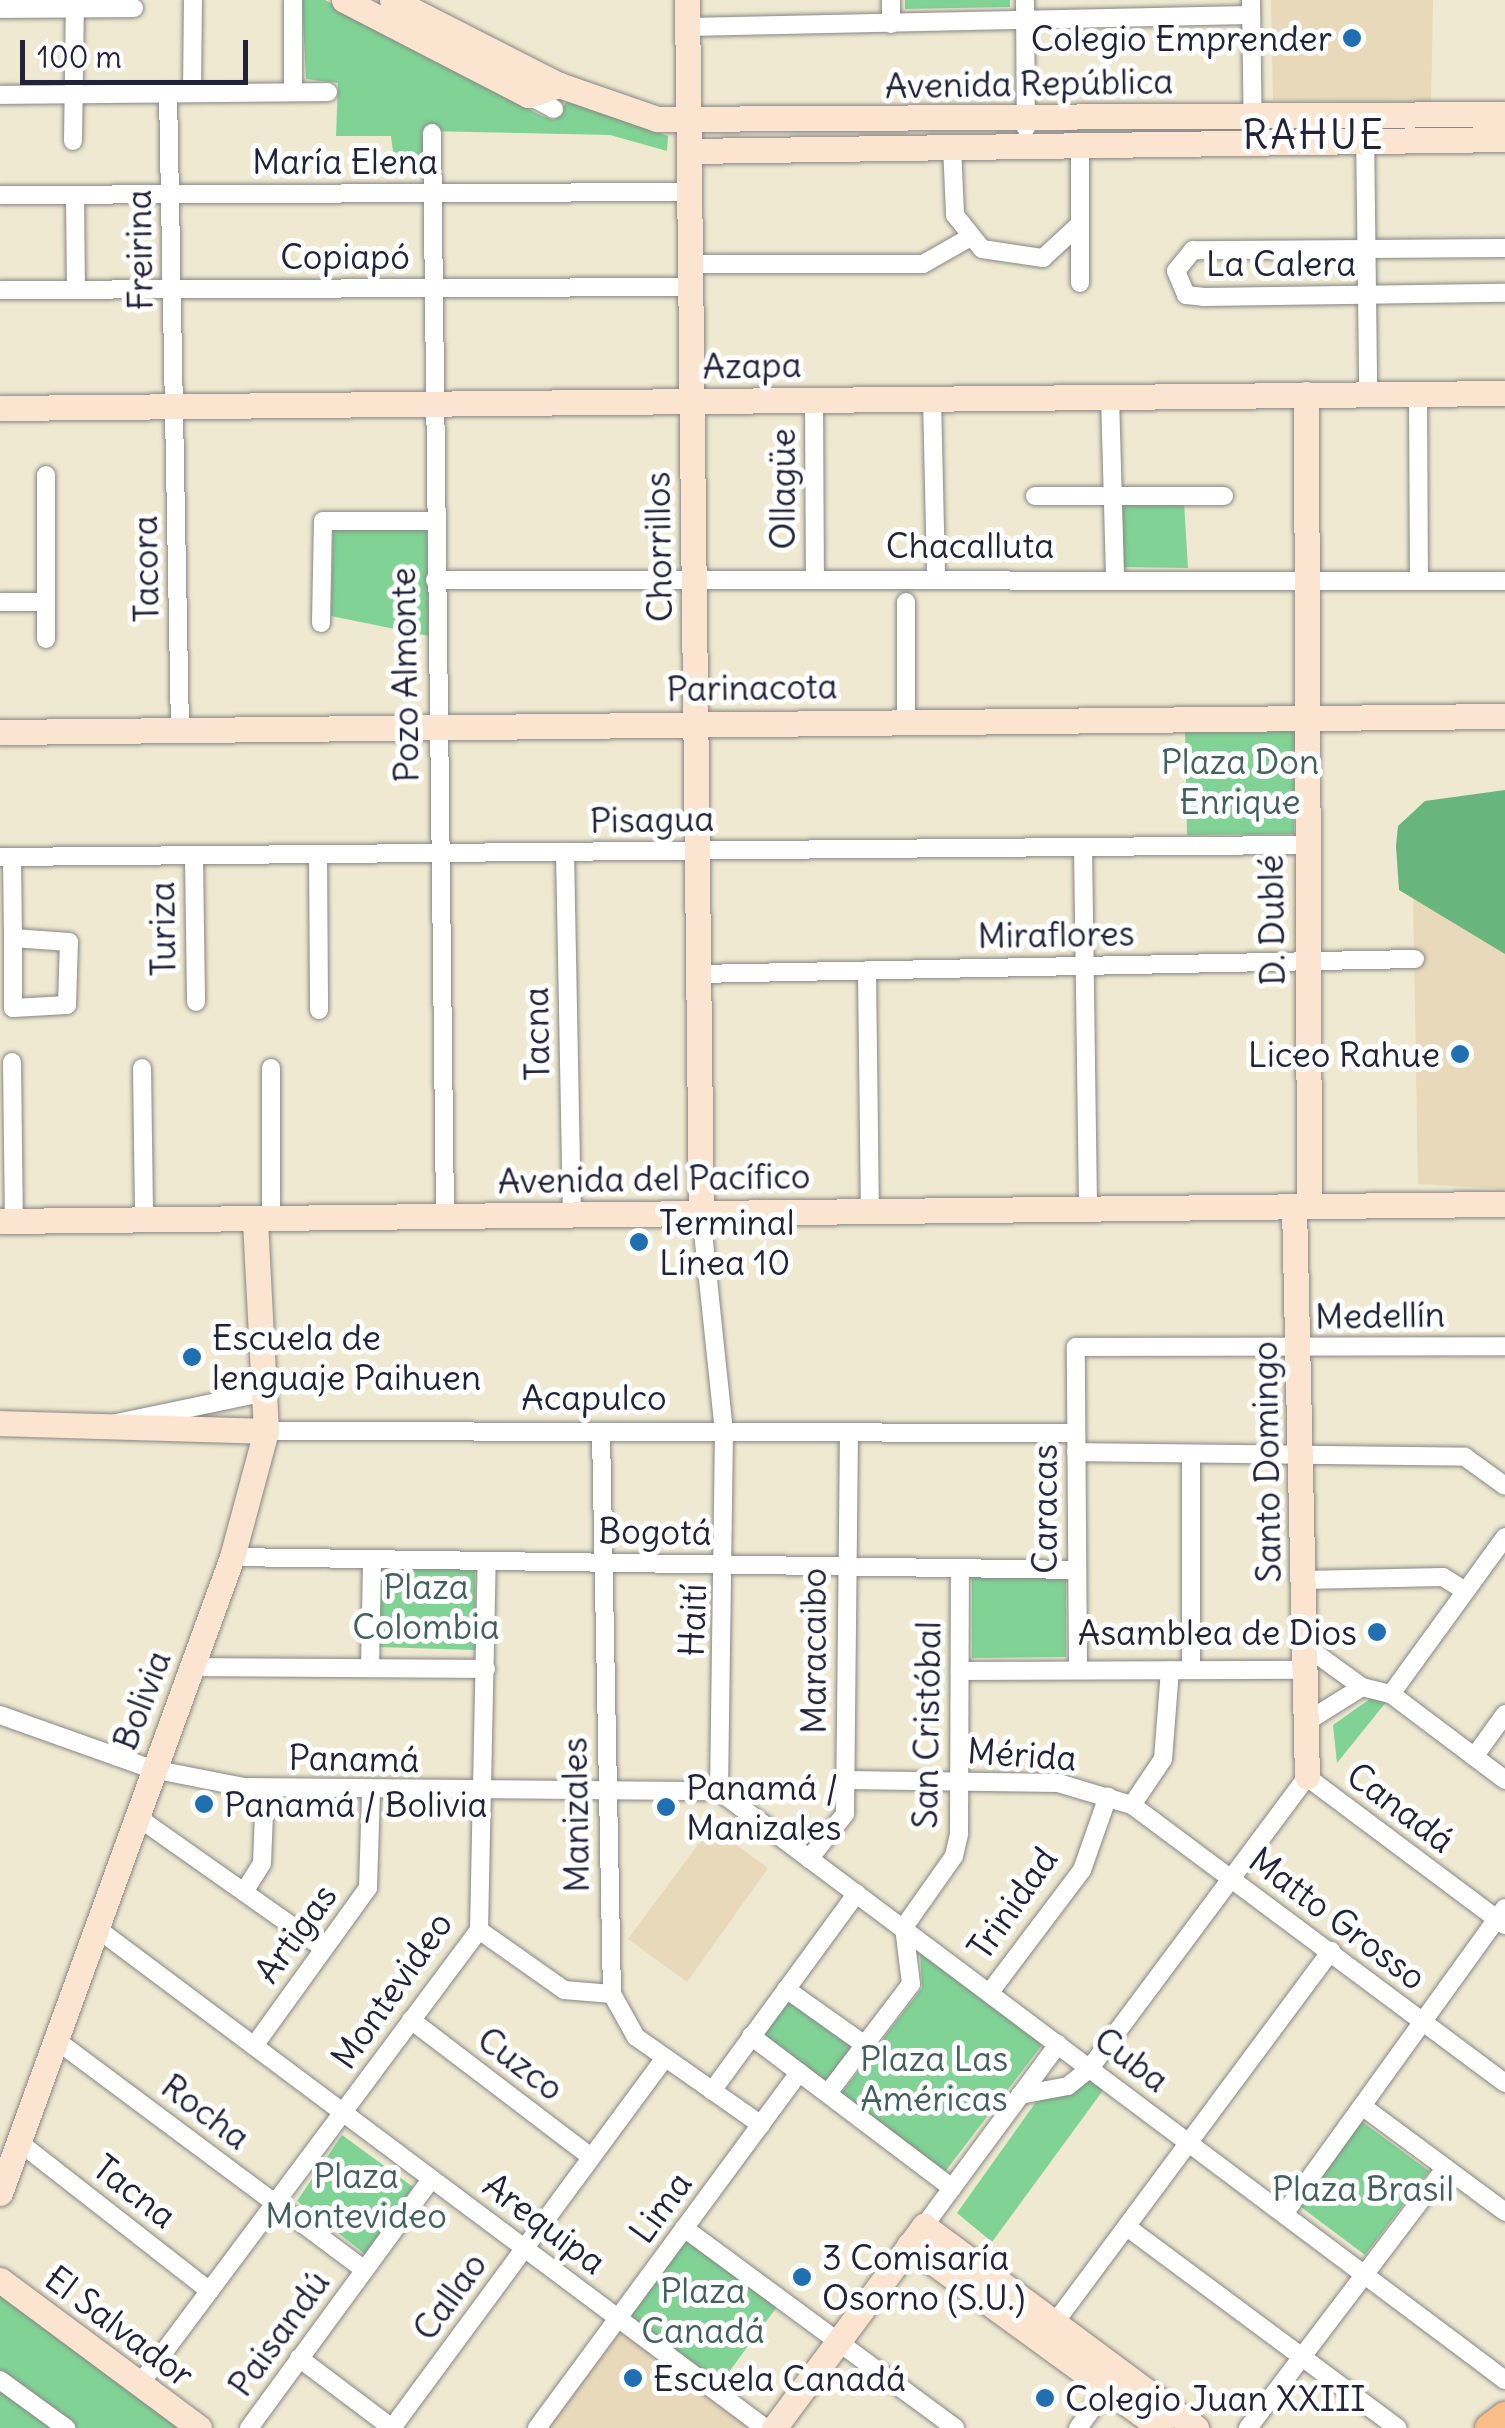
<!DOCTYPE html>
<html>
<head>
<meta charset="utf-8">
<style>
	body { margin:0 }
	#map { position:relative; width:1505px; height:2428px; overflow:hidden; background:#eee9d0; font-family:Delius,sans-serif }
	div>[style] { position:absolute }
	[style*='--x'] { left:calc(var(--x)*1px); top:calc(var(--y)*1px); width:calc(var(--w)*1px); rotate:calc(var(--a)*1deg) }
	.built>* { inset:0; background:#e8d9ba }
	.green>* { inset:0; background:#80d395 }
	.forest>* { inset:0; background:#68b57e }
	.roads { filter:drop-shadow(0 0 2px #888686) drop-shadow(0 0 2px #888686) }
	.street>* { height:18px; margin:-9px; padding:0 9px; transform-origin:9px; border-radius:9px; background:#fff }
	.secondary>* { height:25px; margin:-12.5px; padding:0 12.5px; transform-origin:12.5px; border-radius:12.5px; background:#fce5d0 }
	.primary>* { height:28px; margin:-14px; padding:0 14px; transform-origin:14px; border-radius:14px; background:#f8bd89 }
	.dots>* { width:28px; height:28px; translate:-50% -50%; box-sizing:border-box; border:5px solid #fff; border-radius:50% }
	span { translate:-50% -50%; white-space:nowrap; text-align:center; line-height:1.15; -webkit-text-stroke:10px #fff; paint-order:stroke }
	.poi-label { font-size:35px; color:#22223b }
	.right { translate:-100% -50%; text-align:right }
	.left { translate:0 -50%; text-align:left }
	.street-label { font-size:35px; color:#22223b }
	.park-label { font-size:35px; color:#43605a }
	.quarter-label { font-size:40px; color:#22223b; letter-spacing:2.5px }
	.scale { position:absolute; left:20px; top:40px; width:228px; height:45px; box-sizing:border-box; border:5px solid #22223b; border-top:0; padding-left:12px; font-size:30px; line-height:35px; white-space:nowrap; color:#22223b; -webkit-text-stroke:8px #fff; paint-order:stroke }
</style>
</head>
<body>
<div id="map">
	<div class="built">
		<div style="clip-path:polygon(1271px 0,1433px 0,1431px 102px,1273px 100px)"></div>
		<div style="clip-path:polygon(1413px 889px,1505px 923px,1505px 1189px,1418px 1184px)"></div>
		<div style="clip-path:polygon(711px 1827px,768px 1868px,687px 1982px,628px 1939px)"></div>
		<div style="clip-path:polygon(620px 2330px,746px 2426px,745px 2428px,545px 2428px)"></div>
	</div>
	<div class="green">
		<div style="clip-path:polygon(302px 0,325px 0,540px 115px,554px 120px,567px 101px,668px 136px,667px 151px,610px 135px,422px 131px,425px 175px,396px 175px,391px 136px,336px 136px,338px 83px,306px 79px)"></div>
		<div style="clip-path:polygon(905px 0,1010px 0,1010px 7px,905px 9px)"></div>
		<div style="clip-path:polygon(1119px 501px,1184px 502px,1188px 568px,1120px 567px)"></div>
		<div style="clip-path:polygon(333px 529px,427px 529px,429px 636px,331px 616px)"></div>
		<div style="clip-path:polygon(1295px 726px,1294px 834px,1187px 835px,1185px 728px)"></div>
		<div style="clip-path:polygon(381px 1563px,475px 1566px,476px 1650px,377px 1647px)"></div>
		<div style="clip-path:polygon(972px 1574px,1066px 1574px,1066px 1657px,972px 1658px)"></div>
		<div style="clip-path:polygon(1374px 1696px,1387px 1701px,1337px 1763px,1333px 1725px)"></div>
		<div style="clip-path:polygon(920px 1951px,1045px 2041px,944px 2173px,840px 2095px,922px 1988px)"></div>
		<div style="clip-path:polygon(787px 1995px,858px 2044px,827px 2087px,757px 2036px)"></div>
		<div style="clip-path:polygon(1089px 2078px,1104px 2089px,992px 2242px,957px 2213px,1036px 2102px)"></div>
		<div style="clip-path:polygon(1360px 2120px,1429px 2171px,1365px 2255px,1297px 2204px)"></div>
		<div style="clip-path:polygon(342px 2135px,413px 2187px,365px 2254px,297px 2201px)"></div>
		<div style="clip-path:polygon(687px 2236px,779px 2304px,720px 2384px,627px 2317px)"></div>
		<div style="clip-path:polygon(0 2293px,188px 2428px,0 2428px)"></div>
	</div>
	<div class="forest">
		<div style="clip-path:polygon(1505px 790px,1505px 954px,1399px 890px,1396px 846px,1398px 826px,1425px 801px)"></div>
	</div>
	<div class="roads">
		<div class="street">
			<div style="--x:293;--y:0;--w:92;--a:90"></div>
			<div style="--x:1025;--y:0;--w:128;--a:89.6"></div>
			<div style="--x:1251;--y:0;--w:143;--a:89.2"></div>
			<div style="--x:0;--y:9;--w:134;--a:-0.4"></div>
			<div style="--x:891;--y:24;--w:24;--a:-90"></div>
			<div style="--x:688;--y:27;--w:563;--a:-1.22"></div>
			<div style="--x:168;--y:93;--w:637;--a:88.92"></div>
			<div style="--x:192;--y:93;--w:93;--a:-89.4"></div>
			<div style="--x:524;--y:93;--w:34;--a:28"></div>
			<div style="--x:0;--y:95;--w:328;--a:-0.5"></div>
			<div style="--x:1365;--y:129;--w:264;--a:89.3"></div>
			<div style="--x:432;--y:133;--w:1083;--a:89.31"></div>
			<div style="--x:73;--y:141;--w:141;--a:-89.2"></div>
			<div style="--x:952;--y:145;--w:70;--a:87.5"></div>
			<div style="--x:955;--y:215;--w:43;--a:51.5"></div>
			<div style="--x:982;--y:249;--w:62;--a:8.4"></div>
			<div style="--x:1043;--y:258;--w:50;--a:-42.6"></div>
			<div style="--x:0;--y:195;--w:689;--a:-0.25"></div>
			<div style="--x:75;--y:195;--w:95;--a:89.4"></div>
			<div style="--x:1505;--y:248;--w:312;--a:179.6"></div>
			<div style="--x:1193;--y:250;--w:27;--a:129"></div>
			<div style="--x:1176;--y:271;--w:26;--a:67"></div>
			<div style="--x:1186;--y:295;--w:18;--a:6"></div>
			<div style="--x:1204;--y:297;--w:301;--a:-0.8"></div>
			<div style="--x:690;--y:264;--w:233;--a:0"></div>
			<div style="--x:923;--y:264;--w:51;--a:-29.6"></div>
			<div style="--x:1080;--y:283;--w:140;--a:-90"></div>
			<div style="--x:0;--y:290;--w:690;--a:-0.25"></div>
			<div style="--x:1418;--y:393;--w:186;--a:89.7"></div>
			<div style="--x:1110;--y:396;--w:181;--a:88.4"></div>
			<div style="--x:932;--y:398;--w:180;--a:88.7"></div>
			<div style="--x:814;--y:399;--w:179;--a:89.7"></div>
			<div style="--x:46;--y:475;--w:164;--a:90"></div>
			<div style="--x:1035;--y:496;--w:189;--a:0"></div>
			<div style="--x:435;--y:580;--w:1070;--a:0.05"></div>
			<div style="--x:0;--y:602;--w:46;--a:0"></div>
			<div style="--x:906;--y:602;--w:118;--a:90"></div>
			<div style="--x:321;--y:623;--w:102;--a:-88.9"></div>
			<div style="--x:323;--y:521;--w:110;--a:0"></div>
			<div style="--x:1083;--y:847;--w:361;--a:89.2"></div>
			<div style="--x:565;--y:852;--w:362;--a:88.9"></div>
			<div style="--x:318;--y:854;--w:156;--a:89.6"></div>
			<div style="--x:194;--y:856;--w:146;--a:89.2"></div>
			<div style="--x:0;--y:857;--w:1305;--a:-0.53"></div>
			<div style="--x:12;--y:857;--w:81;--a:89.3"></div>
			<div style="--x:13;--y:938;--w:70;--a:90"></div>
			<div style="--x:13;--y:1008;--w:54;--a:-3.2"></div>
			<div style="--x:67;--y:1005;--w:63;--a:-88.2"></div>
			<div style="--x:69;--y:942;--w:56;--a:-175.9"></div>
			<div style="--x:867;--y:971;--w:240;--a:89.3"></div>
			<div style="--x:698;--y:974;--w:717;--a:-1.2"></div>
			<div style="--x:12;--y:1062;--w:159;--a:89.3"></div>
			<div style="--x:142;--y:1068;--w:151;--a:89.2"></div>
			<div style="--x:271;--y:1068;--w:150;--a:90"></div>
			<div style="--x:701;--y:1213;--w:220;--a:84"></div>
			<div style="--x:724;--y:1432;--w:359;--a:90.8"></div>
			<div style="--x:117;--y:1423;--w:152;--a:-11.8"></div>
			<div style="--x:266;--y:1431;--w:810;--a:0.14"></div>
			<div style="--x:601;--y:1432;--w:562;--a:88.88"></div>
			<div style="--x:612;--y:1994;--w:49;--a:60.8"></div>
			<div style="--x:636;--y:2037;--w:153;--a:35.1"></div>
			<div style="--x:1076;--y:1452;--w:389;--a:0.7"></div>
			<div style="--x:1465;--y:1457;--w:49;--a:35.9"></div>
			<div style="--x:1191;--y:1454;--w:216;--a:90"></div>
			<div style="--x:232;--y:1557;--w:845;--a:0.88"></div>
			<div style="--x:1303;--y:1580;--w:140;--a:-1.2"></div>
			<div style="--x:1443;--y:1577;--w:26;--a:32"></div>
			<div style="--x:1304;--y:1645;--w:72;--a:35.9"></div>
			<div style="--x:192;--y:1667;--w:294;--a:0.4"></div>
			<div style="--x:370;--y:1668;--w:109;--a:-88.9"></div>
			<div style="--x:1078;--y:1670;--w:323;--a:-90.4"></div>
			<div style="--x:1076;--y:1347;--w:429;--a:-0.1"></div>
			<div style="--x:960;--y:1671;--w:344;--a:-0.2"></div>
			<div style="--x:1391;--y:1694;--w:194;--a:-54"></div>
			<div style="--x:0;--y:1715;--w:161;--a:19.6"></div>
			<div style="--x:152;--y:1769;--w:94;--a:11.1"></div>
			<div style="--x:244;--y:1787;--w:475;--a:0.5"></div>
			<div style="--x:1306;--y:1722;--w:66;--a:-32"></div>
			<div style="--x:1362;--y:1687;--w:30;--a:14"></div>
			<div style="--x:1391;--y:1694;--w:143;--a:37"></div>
			<div style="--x:1474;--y:1757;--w:53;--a:-54.2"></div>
			<div style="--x:845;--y:1780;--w:213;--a:0.8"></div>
			<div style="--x:1058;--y:1783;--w:77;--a:16.6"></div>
			<div style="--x:1132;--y:1805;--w:465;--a:36.7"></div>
			<div style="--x:719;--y:1791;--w:982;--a:36.85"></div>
			<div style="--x:1132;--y:1805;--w:55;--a:-56"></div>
			<div style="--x:1163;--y:1759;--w:89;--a:-85.5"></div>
			<div style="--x:136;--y:1816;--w:229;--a:35.2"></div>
			<div style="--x:809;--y:1859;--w:58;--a:-51.3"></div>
			<div style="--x:845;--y:1814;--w:382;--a:-89.4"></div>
			<div style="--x:244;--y:1892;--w:34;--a:-58"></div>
			<div style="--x:262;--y:1863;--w:74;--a:-87.7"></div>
			<div style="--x:95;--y:1927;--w:837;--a:36.79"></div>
			<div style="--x:904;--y:1927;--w:87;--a:-54.8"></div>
			<div style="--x:954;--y:1856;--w:23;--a:-77"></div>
			<div style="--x:959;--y:1834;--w:266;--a:-89.8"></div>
			<div style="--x:479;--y:1930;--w:104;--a:35.2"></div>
			<div style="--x:564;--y:1990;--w:48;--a:4.8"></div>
			<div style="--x:786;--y:1989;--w:97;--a:35.3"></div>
			<div style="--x:990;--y:1992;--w:153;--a:-53"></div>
			<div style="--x:1082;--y:1870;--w:78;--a:-70.6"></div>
			<div style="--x:411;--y:2020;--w:226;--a:37.3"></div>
			<div style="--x:751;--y:2036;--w:252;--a:37.1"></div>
			<div style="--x:56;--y:2040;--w:385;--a:36.7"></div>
			<div style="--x:254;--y:2046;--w:195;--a:-54.2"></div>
			<div style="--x:368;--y:1888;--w:96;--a:-88.2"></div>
			<div style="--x:712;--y:2091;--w:245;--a:-53.8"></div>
			<div style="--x:828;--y:2093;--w:137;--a:-52.7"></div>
			<div style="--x:911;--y:1984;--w:57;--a:-97"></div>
			<div style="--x:1020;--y:2095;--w:49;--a:-10.6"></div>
			<div style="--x:1068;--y:2086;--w:28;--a:-39"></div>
			<div style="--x:1090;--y:2068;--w:363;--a:-53.3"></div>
			<div style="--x:1307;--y:1777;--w:247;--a:36.8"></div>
			<div style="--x:1362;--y:2106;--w:178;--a:36.5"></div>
			<div style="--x:19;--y:2142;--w:242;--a:38"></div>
			<div style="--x:1284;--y:2214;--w:377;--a:-54.2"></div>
			<div style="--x:924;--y:2226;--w:226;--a:-53.6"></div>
			<div style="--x:1127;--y:2227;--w:337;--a:36.6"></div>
			<div style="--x:684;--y:2228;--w:337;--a:36.4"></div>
			<div style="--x:1048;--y:2332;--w:475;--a:-53.4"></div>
			<div style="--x:299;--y:2358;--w:116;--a:37"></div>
			<div style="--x:392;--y:2428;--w:460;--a:-53.6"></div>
			<div style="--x:0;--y:2380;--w:82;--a:36"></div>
			<div style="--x:140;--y:2384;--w:567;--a:-53.25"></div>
			<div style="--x:479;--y:1930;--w:369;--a:-88.8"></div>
			<div style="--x:249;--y:2428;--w:308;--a:-53.8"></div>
			<div style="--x:537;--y:2428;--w:442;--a:-53.6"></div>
			<div style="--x:1078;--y:2428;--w:49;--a:-53.4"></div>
			<div style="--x:1248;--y:2428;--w:326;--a:-52.8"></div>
		</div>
		<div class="secondary">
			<div style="--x:344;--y:0;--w:207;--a:27.3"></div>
			<div style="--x:528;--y:95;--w:33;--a:-18"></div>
			<div style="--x:392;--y:0;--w:187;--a:27"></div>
			<div style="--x:559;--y:85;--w:104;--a:19.1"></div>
			<div style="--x:657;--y:119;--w:848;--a:-0.34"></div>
			<div style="--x:687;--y:0;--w:1213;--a:89.34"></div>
			<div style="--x:689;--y:151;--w:816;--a:-0.84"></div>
			<div style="--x:1306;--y:394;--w:812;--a:89.79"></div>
			<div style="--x:0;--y:408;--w:1505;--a:-0.57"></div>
			<div style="--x:0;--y:732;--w:1505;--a:-0.61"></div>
			<div style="--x:1294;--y:1206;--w:571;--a:88.7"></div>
			<div style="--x:0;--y:1221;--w:1505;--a:-0.65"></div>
			<div style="--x:0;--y:1423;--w:266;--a:1.7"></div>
			<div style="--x:0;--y:2193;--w:677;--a:-69.96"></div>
			<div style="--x:232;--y:1557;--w:131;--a:-74.9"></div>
			<div style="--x:266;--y:1431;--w:213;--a:-93"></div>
			<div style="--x:909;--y:2245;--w:311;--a:36"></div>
			<div style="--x:0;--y:2280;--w:248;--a:36.6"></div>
			<div style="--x:774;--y:2428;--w:252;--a:-53.4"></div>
			<div style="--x:924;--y:2226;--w:339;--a:36.6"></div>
		</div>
		<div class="primary">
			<div style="--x:1489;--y:2428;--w:20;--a:-37"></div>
		</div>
	</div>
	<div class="dots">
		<div style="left:1352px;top:38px;background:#1f6fb2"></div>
		<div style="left:1460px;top:1054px;background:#1f6fb2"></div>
		<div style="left:639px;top:1242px;background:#1f6fb2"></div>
		<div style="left:192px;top:1357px;background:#1f6fb2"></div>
		<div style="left:1377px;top:1632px;background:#1f6fb2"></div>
		<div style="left:204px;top:1804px;background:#1f6fb2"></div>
		<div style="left:666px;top:1807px;background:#1f6fb2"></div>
		<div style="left:802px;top:2277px;background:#1f6fb2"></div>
		<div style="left:633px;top:2378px;background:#1f6fb2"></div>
		<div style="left:1045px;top:2398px;background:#1f6fb2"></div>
	</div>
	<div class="poi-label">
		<span class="right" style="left:1332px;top:38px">Colegio Emprender</span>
		<span class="right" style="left:1440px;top:1054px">Liceo Rahue</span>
		<span class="left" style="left:659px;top:1242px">Terminal<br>Línea 10</span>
		<span class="left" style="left:212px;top:1357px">Escuela de<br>lenguaje Paihuen</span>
		<span class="right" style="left:1357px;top:1632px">Asamblea de Dios</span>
		<span class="left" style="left:686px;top:1807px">Panamá /<br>Manizales</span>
		<span class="left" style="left:224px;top:1804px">Panamá / Bolivia</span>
		<span class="left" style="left:822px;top:2277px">3 Comisaría<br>Osorno (S.U.)</span>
		<span class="left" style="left:653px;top:2378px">Escuela Canadá</span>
		<span class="left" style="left:1065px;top:2398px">Colegio Juan XXIII</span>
	</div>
	<div class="street-label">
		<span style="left:1029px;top:83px;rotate:-1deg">Avenida República</span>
		<span style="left:345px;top:161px">María Elena</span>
		<span style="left:139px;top:250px;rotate:-91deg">Freirina</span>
		<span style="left:345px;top:256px">Copiapó</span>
		<span style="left:1281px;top:263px">La Calera</span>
		<span style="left:752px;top:365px;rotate:-1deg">Azapa</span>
		<span style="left:782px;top:489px;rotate:-90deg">Ollagüe</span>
		<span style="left:970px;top:545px">Chacalluta</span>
		<span style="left:658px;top:547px;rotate:-91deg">Chorrillos</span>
		<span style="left:145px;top:569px;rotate:-91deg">Tacora</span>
		<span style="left:404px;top:675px;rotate:-91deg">Pozo Almonte</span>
		<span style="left:752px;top:687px;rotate:-1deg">Parinacota</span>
		<span style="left:652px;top:819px;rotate:-1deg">Pisagua</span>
		<span style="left:1271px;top:920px;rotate:-91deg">D. Dublé</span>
		<span style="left:162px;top:929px;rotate:-91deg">Turiza</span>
		<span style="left:1056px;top:934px;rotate:-1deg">Miraflores</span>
		<span style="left:536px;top:1034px;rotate:-91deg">Tacna</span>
		<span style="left:654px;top:1178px;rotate:-1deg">Avenida del Pacífico</span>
		<span style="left:1380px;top:1315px;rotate:-1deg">Medellín</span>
		<span style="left:594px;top:1397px">Acapulco</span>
		<span style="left:1266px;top:1462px;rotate:-91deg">Santo Domingo</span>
		<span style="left:1044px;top:1509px;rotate:-90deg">Caracas</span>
		<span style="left:655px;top:1531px;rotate:1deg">Bogotá</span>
		<span style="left:692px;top:1620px;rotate:-88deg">Haití</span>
		<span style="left:813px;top:1651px;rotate:-90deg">Maracaibo</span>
		<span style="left:141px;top:1700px;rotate:-69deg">Bolivia</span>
		<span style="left:926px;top:1725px;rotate:-89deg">San Cristóbal</span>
		<span style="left:1022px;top:1754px;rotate:4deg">Mérida</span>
		<span style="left:354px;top:1758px;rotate:1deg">Panamá</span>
		<span style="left:1401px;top:1807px;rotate:37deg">Canadá</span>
		<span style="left:575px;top:1815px;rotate:-91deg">Manizales</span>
		<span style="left:1012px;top:1903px;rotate:-55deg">Trinidad</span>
		<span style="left:1338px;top:1918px;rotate:37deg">Matto Grosso</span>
		<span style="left:295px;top:1933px;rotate:-54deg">Artigas</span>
		<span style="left:391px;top:1990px;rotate:-55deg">Montevideo</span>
		<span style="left:1132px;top:2059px;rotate:37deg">Cuba</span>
		<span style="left:521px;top:2063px;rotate:37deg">Cuzco</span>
		<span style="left:206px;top:2111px;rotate:37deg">Rocha</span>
		<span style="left:135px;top:2191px;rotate:38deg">Tacna</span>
		<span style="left:660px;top:2207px;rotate:-54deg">Lima</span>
		<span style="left:545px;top:2223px;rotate:37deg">Arequipa</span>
		<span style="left:449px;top:2296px;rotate:-54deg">Callao</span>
		<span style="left:120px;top:2326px;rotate:37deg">El Salvador</span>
		<span style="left:278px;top:2333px;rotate:-54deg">Paisandú</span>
	</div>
	<div class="park-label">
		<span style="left:1240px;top:781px">Plaza Don<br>Enrique</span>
		<span style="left:426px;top:1606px">Plaza<br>Colombia</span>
		<span style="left:934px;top:2078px">Plaza Las<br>Américas</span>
		<span style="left:356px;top:2195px">Plaza<br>Montevideo</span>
		<span style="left:1363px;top:2188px">Plaza Brasil</span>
		<span style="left:703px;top:2310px">Plaza<br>Canadá</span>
	</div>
	<div class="quarter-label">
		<span style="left:1314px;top:135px">RAHUE</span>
	</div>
	<div class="scale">100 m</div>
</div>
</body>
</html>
